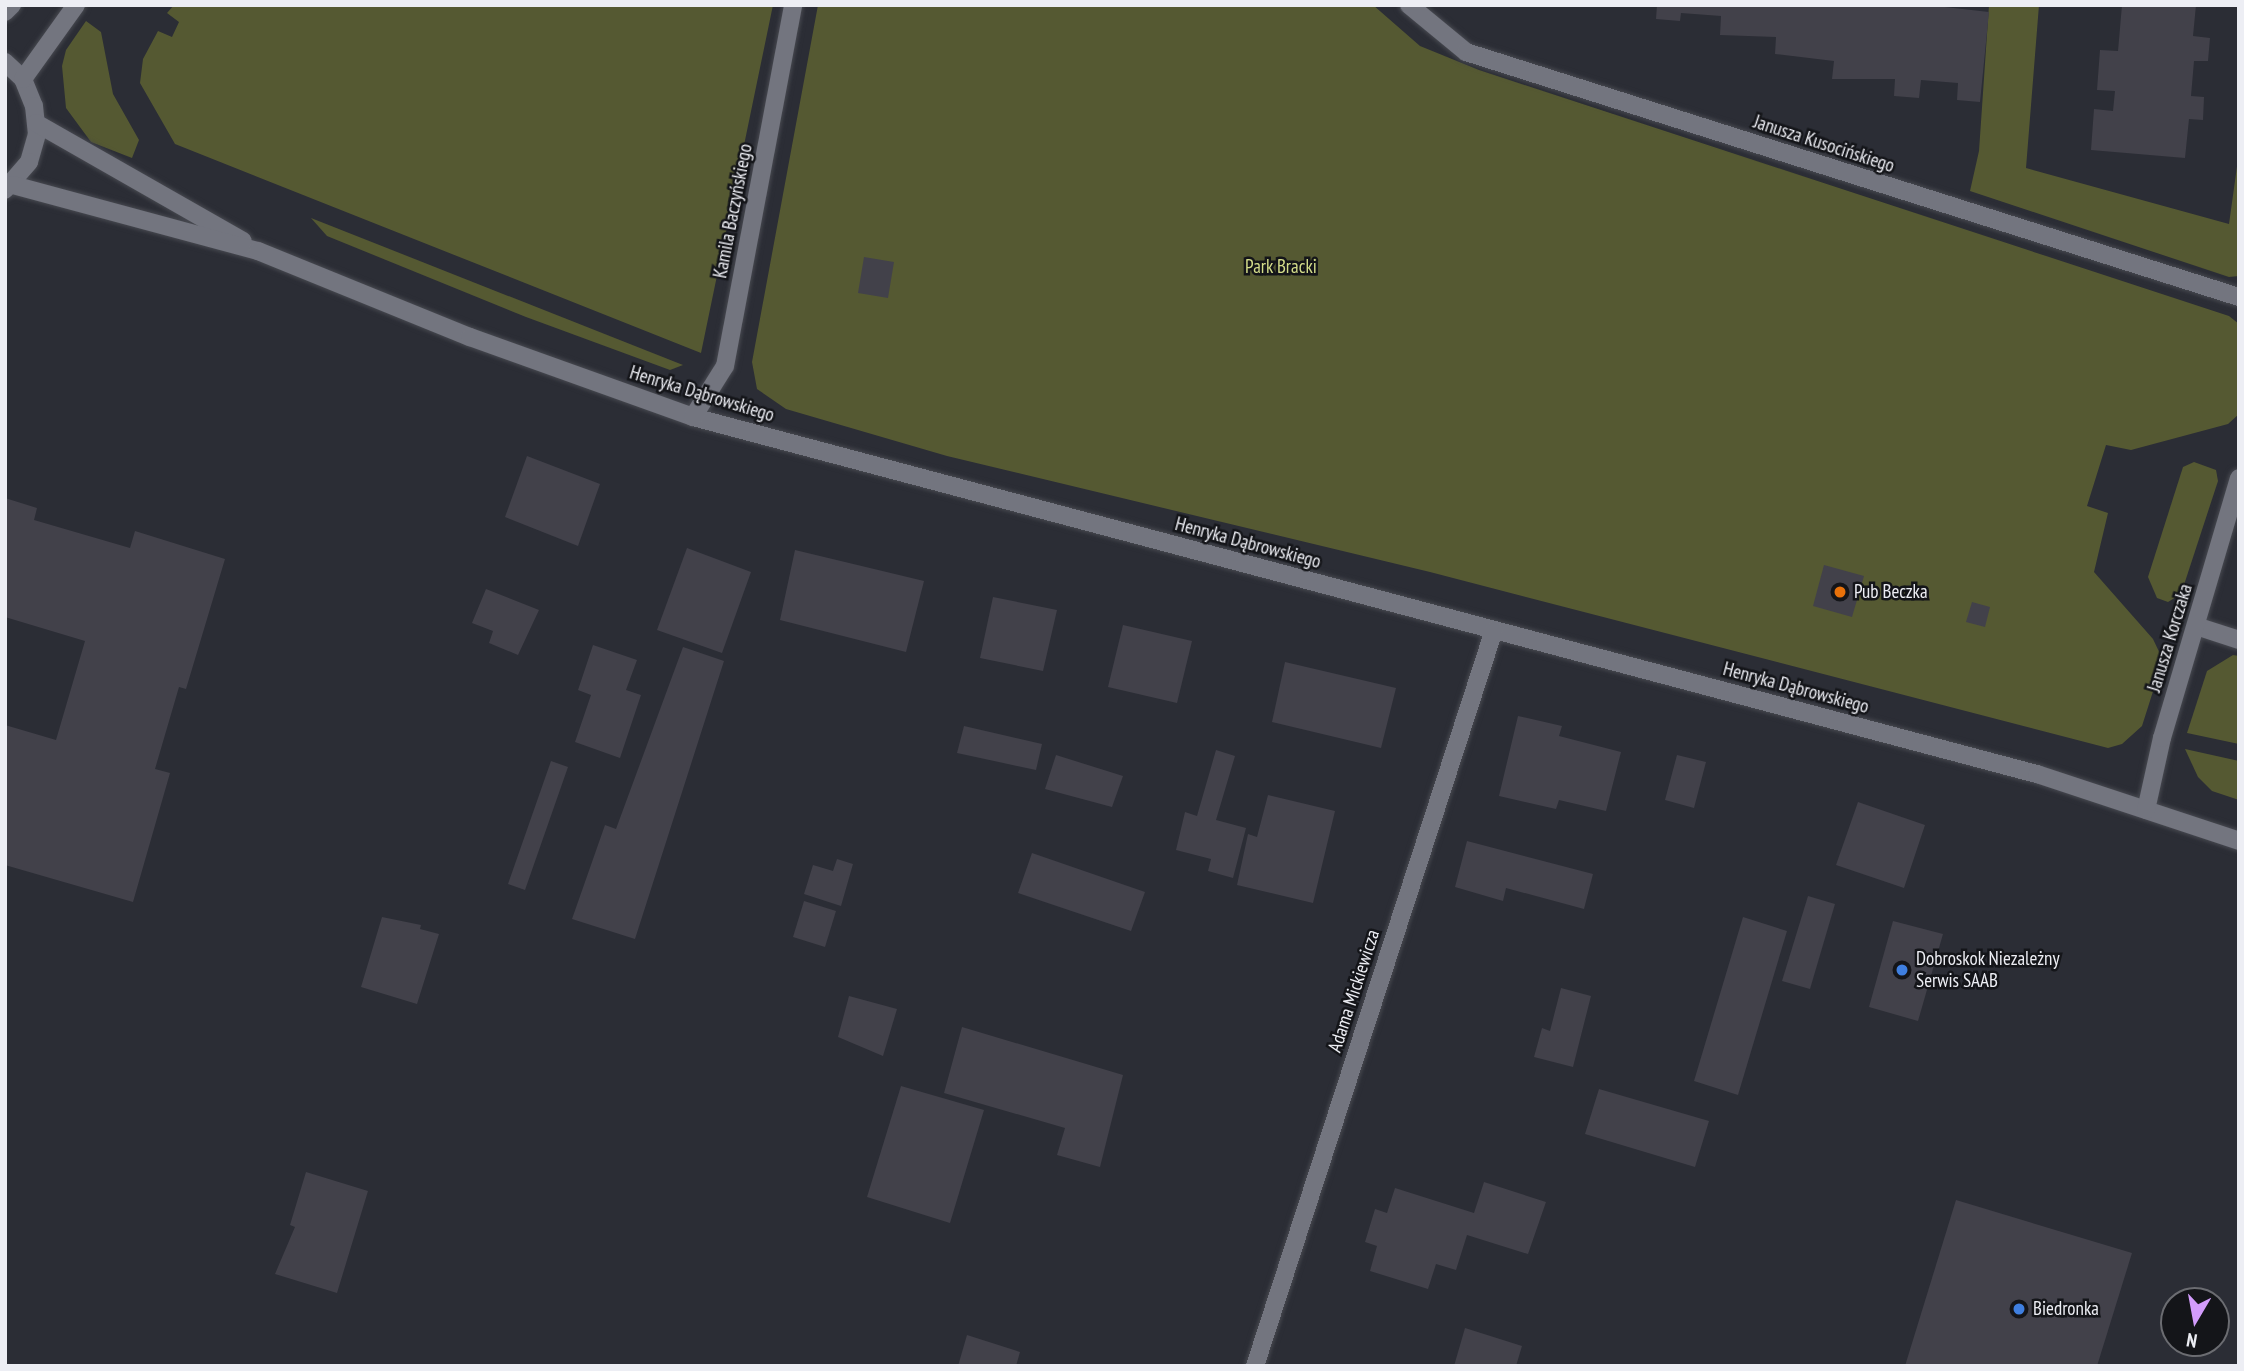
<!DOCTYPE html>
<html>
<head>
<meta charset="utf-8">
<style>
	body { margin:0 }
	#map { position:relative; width:2244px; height:1371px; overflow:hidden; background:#2b2d35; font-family:"PT Sans Narrow",sans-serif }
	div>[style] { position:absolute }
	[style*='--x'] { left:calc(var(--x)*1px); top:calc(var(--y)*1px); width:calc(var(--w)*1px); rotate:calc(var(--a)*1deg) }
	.green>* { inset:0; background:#555932 }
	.building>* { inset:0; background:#42414a }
	.roads { filter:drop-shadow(0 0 2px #474950) drop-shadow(0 0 2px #474950) }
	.minor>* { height:18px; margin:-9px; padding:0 9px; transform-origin:9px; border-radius:9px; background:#73757f }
	.dots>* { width:19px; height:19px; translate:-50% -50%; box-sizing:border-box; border:4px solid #141519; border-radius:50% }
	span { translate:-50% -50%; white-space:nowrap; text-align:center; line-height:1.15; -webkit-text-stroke:5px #141519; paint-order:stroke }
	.street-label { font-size:19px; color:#edeef4 }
	.park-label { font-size:19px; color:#d4dd8a }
	.poi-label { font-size:19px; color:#edeef4 }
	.left { translate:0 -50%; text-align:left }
	.frame { position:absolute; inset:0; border:7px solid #edeef4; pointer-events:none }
	.north { position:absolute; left:2160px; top:1287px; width:70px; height:70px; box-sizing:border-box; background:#141519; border:2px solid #6b6c71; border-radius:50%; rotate:190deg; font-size:19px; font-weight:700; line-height:28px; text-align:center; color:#edeef4 }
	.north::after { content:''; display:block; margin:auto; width:24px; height:32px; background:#d39cfc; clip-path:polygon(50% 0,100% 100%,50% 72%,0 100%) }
</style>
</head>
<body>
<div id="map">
	<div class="green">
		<div style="clip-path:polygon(174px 5px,773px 5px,701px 353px,175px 144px,140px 83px,143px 59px,158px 31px,172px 37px,179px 22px,167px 13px)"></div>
		<div style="clip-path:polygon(818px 5px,1373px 5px,1420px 46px,1479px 70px,2229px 316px,2239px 324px,2239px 414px,2228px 424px,2131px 450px,2106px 445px,2087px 506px,2108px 513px,2094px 572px,2153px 639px,2163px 660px,2142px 726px,2122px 744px,2108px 748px,1430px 572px,947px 456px,786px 409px,757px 389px,752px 362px)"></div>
		<div style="clip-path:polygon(1989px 5px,2039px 5px,2026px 168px,2229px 224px,2239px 152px,2239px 276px,2229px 277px,1970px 191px,1979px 151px)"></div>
		<div style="clip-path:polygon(86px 21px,101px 32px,113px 94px,139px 140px,132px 158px,91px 142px,66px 108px,62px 66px,66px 50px)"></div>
		<div style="clip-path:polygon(311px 218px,683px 365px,670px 370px,526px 317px,327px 236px)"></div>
		<div style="clip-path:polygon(2194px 462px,2216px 470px,2218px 481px,2181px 594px,2168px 602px,2157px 598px,2148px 577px,2183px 467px)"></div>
		<div style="clip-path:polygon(2233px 655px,2239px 656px,2239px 744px,2187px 733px,2207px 671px)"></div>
		<div style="clip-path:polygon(2185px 749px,2239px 761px,2239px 800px,2212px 791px,2198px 777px)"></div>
	</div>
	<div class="building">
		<div style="clip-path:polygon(1657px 5px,1927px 5px,1989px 12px,1980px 102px,1957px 100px,1958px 83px,1921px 80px,1919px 98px,1894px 96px,1895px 79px,1832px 79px,1834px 61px,1775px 54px,1776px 37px,1720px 35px,1721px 16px,1681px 13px,1680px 21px,1656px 19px)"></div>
		<div style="clip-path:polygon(2122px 5px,2196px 5px,2193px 36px,2210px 38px,2208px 61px,2194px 61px,2191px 96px,2204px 97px,2203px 120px,2189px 119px,2185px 158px,2091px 150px,2094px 109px,2113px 111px,2115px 91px,2097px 90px,2100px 50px,2118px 51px)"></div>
		<div style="clip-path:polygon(864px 257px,894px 262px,888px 298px,858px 293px)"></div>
		<div style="clip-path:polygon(527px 456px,600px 484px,578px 546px,505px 517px)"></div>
		<div style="clip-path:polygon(5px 498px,37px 508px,34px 520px,130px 548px,135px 531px,225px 559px,186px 689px,179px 687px,155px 769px,170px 773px,133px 902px,5px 865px,5px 725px,56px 740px,85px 641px,5px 617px)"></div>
		<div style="clip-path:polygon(687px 548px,751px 572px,722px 653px,657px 630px)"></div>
		<div style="clip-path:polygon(795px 550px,924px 581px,906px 652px,780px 620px)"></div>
		<div style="clip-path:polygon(1824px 565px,1864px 576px,1852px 617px,1813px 606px)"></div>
		<div style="clip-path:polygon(486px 589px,539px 610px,518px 655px,489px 643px,493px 631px,472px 623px)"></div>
		<div style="clip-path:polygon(993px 597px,1057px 610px,1043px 671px,980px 658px)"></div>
		<div style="clip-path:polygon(1972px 602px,1990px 607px,1985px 627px,1966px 622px)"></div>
		<div style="clip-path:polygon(1123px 625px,1192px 641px,1177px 703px,1108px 687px)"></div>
		<div style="clip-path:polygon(593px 645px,637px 660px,626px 690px,641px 695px,620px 758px,575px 742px,591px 695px,578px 690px)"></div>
		<div style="clip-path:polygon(683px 647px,724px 661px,635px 939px,572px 919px,605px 825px,616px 829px)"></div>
		<div style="clip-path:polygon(1285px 662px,1396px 688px,1381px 748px,1272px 722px)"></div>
		<div style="clip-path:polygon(1518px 716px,1562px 726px,1559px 736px,1621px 752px,1606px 811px,1559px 800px,1556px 809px,1499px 796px)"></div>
		<div style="clip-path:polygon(964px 726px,1042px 744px,1036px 770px,957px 753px)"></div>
		<div style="clip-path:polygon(1216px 750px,1235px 756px,1216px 820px,1246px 828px,1233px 878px,1208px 871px,1211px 859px,1176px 850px,1185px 812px,1197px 816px)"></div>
		<div style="clip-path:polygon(1056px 755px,1123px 776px,1112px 807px,1045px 789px)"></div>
		<div style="clip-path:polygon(1677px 755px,1706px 762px,1694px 808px,1665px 800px)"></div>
		<div style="clip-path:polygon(551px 761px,568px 767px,525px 890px,508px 884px)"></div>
		<div style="clip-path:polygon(1268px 795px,1335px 811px,1313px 903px,1237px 885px,1248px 834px,1257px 837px)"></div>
		<div style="clip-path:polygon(1858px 802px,1925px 825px,1904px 888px,1836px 865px)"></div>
		<div style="clip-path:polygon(1467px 841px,1593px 874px,1584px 909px,1506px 888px,1503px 901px,1455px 887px)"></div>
		<div style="clip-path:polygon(1032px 853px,1145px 892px,1131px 931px,1018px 893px)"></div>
		<div style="clip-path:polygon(837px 859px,853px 864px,841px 906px,804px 894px,813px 865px,833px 871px)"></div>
		<div style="clip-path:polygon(1808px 896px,1835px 904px,1810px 989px,1782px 981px)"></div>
		<div style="clip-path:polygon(804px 901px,836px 911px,825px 947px,793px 937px)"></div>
		<div style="clip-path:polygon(382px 917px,421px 925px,420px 929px,439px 934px,417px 1004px,361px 987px)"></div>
		<div style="clip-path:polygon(1743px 917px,1787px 931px,1738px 1095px,1694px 1081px)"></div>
		<div style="clip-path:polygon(1893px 921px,1943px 934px,1918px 1021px,1869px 1007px)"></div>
		<div style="clip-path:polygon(1561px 988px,1591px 996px,1573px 1067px,1534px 1057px,1542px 1028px,1550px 1031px)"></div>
		<div style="clip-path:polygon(849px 996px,897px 1009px,883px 1056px,838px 1037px)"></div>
		<div style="clip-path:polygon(962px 1027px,1123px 1075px,1100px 1167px,1057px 1155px,1065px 1128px,944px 1093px)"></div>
		<div style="clip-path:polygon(901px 1086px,984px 1110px,950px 1223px,867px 1197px)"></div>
		<div style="clip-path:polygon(1599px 1089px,1709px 1121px,1695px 1167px,1585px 1134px)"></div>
		<div style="clip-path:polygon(306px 1172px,368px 1191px,337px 1293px,275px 1274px,295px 1227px,290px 1225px)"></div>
		<div style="clip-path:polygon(1484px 1182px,1546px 1202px,1528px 1254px,1467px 1235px,1456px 1270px,1436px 1264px,1428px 1289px,1370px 1271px,1377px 1246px,1365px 1242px,1375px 1209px,1387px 1213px,1395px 1188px,1474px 1213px)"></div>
		<div style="clip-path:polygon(1956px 1200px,2132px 1253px,2097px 1366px,1905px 1366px)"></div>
		<div style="clip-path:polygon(1465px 1328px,1522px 1346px,1516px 1366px,1454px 1366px)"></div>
		<div style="clip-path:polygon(967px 1335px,1020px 1352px,1016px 1366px,958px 1366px)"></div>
	</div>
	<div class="roads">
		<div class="minor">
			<div style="--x:1409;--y:5;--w:74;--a:39.5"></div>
			<div style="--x:1466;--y:52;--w:811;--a:17.59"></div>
			<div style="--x:5;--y:12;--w:10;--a:-45"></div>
			<div style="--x:5;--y:62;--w:25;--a:43"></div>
			<div style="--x:23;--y:79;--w:29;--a:68"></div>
			<div style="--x:34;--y:106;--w:28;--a:84"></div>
			<div style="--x:37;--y:134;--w:29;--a:106"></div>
			<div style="--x:29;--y:162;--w:37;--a:131"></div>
			<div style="--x:23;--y:79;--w:91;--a:-54.4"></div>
			<div style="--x:36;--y:123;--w:238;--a:29.7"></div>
			<div style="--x:13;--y:185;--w:254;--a:15.1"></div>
			<div style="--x:258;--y:251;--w:229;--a:22.1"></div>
			<div style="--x:470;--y:337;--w:237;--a:19.7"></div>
			<div style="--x:693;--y:417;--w:1391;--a:14.88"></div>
			<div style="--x:2037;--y:774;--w:213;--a:18.3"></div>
			<div style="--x:693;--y:417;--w:60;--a:-57.9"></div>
			<div style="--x:725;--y:366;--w:367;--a:-79.3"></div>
			<div style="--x:2196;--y:626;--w:45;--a:18"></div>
			<div style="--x:2146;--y:810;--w:74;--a:-77.5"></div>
			<div style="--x:2162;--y:738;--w:271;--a:-73.5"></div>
			<div style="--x:1255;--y:1366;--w:774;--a:-72.01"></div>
		</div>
	</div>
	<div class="dots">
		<div style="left:1840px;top:592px;background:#e8710a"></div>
		<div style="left:1902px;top:970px;background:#3f7fe0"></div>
		<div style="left:2019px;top:1309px;background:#3f7fe0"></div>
	</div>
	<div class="street-label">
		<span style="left:1824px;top:144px;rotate:18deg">Janusza Kusocińskiego</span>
		<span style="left:733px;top:211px;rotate:-79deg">Kamila Baczyńskiego</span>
		<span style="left:702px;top:394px;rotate:17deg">Henryka Dąbrowskiego</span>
		<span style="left:1248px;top:543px;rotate:15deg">Henryka Dąbrowskiego</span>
		<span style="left:2170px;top:638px;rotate:-73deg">Janusza Korczaka</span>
		<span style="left:1796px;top:688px;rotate:15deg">Henryka Dąbrowskiego</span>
		<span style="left:1354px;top:991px;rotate:-72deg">Adama Mickiewicza</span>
	</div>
	<div class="park-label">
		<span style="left:1281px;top:267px">Park Bracki</span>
	</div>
	<div class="poi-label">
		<span class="left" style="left:1854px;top:592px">Pub Beczka</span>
		<span class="left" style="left:1916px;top:970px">Dobroskok Niezależny<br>Serwis SAAB</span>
		<span class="left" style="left:2033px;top:1309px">Biedronka</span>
	</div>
	<div class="frame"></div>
	<div class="north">N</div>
</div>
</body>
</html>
